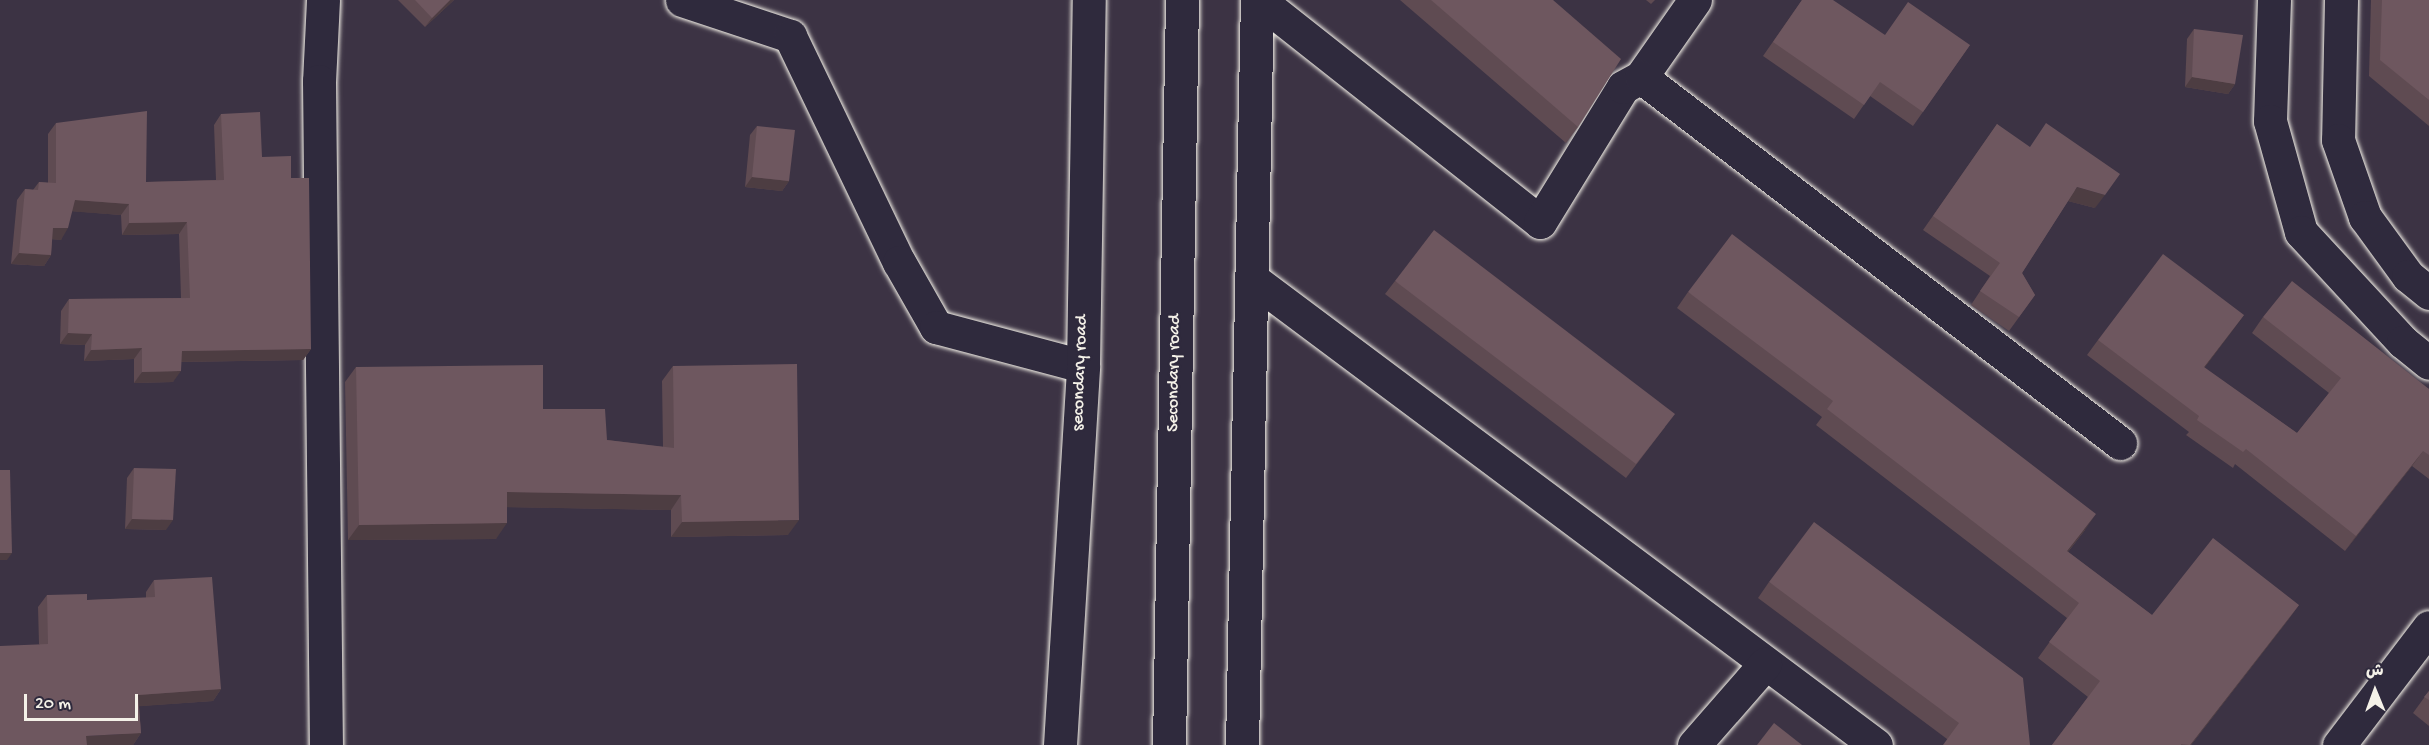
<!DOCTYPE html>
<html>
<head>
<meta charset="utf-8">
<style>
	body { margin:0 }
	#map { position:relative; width:2429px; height:745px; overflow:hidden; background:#3c3344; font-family:"Gochi Hand","Playpen Sans Arabic",sans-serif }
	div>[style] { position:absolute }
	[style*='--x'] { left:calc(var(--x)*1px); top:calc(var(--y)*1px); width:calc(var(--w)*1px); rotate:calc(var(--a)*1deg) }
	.roads { filter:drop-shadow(0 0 2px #f4f1e8) drop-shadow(0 0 2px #f4f1e8) }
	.minor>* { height:33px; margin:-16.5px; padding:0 16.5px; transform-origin:16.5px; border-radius:16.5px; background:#2f2a3d }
	.major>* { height:33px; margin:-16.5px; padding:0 16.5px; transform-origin:16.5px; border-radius:16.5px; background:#2f2a3d }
	.wall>* { inset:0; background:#5f4b52 }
	.shaded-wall>* { inset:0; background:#4d3d42 }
	.building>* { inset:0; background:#6e575f }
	span { translate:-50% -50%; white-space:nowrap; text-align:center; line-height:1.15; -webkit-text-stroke:4.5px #2f2a3d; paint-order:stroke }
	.street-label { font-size:18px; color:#f4f1e8 }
	.north { position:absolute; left:2345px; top:661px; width:60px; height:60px; -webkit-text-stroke:4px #2f2a3d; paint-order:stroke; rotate:359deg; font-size:16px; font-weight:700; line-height:24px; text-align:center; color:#f4f1e8 }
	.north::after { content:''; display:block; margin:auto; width:21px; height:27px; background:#f4f1e8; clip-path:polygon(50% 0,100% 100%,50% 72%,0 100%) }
	.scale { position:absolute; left:24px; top:694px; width:114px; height:27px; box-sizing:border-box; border:3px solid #f4f1e8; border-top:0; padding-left:8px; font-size:18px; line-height:21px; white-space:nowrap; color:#f4f1e8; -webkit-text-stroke:4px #2f2a3d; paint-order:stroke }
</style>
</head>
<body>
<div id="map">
	<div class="roads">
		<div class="minor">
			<div style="--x:323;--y:0;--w:81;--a:92.8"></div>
			<div style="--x:319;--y:81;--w:664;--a:89.4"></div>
			<div style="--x:682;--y:0;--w:114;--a:18.4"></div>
			<div style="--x:790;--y:36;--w:251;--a:64.3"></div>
			<div style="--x:899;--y:262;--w:75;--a:60.4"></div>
			<div style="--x:936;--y:327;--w:152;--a:14.9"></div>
			<div style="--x:1259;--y:0;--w:358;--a:38.3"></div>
			<div style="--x:1540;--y:222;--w:158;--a:-58.4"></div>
			<div style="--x:1623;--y:87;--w:21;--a:-29"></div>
			<div style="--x:1641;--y:77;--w:94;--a:-55"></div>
			<div style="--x:2274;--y:0;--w:121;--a:91.9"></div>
			<div style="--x:2270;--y:121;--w:115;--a:74.4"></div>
			<div style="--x:2301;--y:232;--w:150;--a:47.2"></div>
			<div style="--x:2403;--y:342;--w:33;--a:39"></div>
			<div style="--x:2341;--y:0;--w:140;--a:91.2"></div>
			<div style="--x:2338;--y:140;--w:82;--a:70.7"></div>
			<div style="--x:2365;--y:217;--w:73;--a:53.9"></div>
			<div style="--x:2408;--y:276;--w:27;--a:39"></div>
			<div style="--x:1641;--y:77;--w:603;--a:37.38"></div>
			<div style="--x:1251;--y:278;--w:780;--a:36.77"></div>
			<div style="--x:1242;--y:745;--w:745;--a:-88.85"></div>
			<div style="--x:1694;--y:745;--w:108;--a:-48.8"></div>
			<div style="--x:2339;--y:745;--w:148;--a:-52.7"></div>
		</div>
		<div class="major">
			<div style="--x:1060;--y:745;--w:380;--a:-86.5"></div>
			<div style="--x:1083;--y:366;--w:366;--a:-89.1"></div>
			<div style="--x:1169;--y:745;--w:745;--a:-89"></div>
		</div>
	</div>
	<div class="wall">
		<div style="clip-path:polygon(398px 0,454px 0,425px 27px)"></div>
		<div style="clip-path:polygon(1400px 0,1553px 0,1578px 127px,1566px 143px)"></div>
		<div style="clip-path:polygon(1646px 0,1655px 0,1651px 4px)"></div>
		<div style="clip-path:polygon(1802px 0,1885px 35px,1970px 45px,1913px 126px,1870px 96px,1854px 119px,1763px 56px)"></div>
		<div style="clip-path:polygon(2371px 0,2429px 0,2429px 126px,2369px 76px)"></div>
		<div style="clip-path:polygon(2194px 29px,2235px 84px,2228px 94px,2185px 87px,2187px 39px)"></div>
		<div style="clip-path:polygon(221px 114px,262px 157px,291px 178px,311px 349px,303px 360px,181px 362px,173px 382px,134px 383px,134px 359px,84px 361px,85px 345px,60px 344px,61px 311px,69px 299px,181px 298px,179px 234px,122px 235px,121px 215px,72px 211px,61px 240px,52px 239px,51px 255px,44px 266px,11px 264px,17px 200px,25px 189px,33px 190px,39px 182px,48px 183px,48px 134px,56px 123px,146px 182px,216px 180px,214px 125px)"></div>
		<div style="clip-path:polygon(1997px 124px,2095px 208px,2068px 201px,2022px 273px,2035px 295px,2009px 331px,1971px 305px,1990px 276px,1923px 230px)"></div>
		<div style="clip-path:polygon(757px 126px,789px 181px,782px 191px,745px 187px,750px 135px)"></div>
		<div style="clip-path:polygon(1395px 281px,1665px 427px,1626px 478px,1385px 294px)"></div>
		<div style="clip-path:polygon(1688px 292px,2085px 530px,2068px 552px,2152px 615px,2299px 605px,2288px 620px,2191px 745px,2052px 745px,2088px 697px,2038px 658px,2067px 618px,1816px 425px,1822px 417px,1677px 308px)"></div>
		<div style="clip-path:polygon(2244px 315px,2204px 368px,2297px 433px,2329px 393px,2252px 333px,2263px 317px,2429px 389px,2429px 479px,2412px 466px,2345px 551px,2235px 464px,2233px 468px,2186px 435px,2189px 432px,2087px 355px,2098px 340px)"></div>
		<div style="clip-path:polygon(673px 366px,788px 535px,671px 537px,671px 510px,507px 507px,496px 539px,348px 540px,345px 382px,356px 367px,543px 409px,607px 440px,663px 447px,662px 381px)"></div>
		<div style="clip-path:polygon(134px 468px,166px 530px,125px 529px,127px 478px)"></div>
		<div style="clip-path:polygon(154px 580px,221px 689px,213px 701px,139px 706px,141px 733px,133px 745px,39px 644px,38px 607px,47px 595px,87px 600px,146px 598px,146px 592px)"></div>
		<div style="clip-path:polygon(1769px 582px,2030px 745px,1947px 739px,1758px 598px)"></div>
		<div style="clip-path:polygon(2429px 691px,2429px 726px,2413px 713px)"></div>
	</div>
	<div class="shaded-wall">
		<div style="clip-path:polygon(450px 0,454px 0,425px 27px,432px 18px)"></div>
		<div style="clip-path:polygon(2192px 77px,2235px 84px,2228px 94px,2185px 87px)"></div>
		<div style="clip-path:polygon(752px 177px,789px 181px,782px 191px,745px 187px)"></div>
		<div style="clip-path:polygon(2077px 187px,2105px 195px,2095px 208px,2068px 201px)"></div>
		<div style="clip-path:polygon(75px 200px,129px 204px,121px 215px,67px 211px)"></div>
		<div style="clip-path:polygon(187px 222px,179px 234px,122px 235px,129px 223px)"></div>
		<div style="clip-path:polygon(53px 228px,68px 228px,61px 240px,45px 239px)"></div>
		<div style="clip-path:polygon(19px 253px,51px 255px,44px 266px,11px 264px)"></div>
		<div style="clip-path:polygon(2244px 315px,2233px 330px,2193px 383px,2204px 367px)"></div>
		<div style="clip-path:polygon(68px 333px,92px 334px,85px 345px,60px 344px)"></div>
		<div style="clip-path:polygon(142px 348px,134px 359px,84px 361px,91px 350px)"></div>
		<div style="clip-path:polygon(311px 349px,303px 360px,174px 362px,182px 351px)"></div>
		<div style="clip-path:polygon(181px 371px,173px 382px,134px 383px,142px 372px)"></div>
		<div style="clip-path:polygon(2423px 451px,2412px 466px,2345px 551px,2356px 536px)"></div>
		<div style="clip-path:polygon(507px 492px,681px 495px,671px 510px,496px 507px)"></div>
		<div style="clip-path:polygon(2096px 514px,2085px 530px,2056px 567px,2067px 551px)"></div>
		<div style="clip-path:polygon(132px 519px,173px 520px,166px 530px,125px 529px)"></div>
		<div style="clip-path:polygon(799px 520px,788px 535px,671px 537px,682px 522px)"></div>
		<div style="clip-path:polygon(507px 523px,496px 539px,348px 540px,359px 525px)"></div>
		<div style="clip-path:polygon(0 553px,12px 553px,7px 560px,0 560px)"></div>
		<div style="clip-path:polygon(2299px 605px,2288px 620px,2191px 745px,2190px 745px)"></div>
		<div style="clip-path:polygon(221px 689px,213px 701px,130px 707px,138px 695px)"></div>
		<div style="clip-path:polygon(141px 733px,133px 745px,80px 745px,86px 736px)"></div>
	</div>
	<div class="building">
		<div style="clip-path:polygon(415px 0,450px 0,432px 18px)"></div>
		<div style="clip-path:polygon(1431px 0,1553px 0,1621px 59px,1578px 127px)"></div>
		<div style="clip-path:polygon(1802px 0,1833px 0,1885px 35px,1908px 2px,1970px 45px,1923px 112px,1880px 82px,1864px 105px,1773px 42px)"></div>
		<div style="clip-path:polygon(2382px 0,2429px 0,2429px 100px,2380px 60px)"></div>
		<div style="clip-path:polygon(2194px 29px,2243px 35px,2235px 84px,2192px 77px)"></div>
		<div style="clip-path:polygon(147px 111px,146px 182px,224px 180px,221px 114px,260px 112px,262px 157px,291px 156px,291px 178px,309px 178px,311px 349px,182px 351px,181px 371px,142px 372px,142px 348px,91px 350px,92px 334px,68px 333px,69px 299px,190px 298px,187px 222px,129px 223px,129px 204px,75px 200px,68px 228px,53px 228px,51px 255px,19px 253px,25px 189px,38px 190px,39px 182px,56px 183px,56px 123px)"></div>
		<div style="clip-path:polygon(2046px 123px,2120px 174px,2105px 195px,2077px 187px,2022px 273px,2035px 295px,2019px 317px,1980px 291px,2000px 263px,1933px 216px,1997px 124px,2030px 147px)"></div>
		<div style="clip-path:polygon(757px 126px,795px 130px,789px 181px,752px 177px)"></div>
		<div style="clip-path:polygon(1434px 230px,1675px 414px,1636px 464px,1395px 281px)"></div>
		<div style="clip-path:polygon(1732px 234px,2096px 514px,2067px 551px,2152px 615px,2213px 538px,2299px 605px,2190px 745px,2181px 744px,2181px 745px,2052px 745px,2100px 681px,2049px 642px,2079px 603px,1827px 409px,1833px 401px,1688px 292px)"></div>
		<div style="clip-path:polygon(2163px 254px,2244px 315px,2204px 367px,2297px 433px,2341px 378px,2263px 317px,2292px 281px,2429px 389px,2429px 455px,2423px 451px,2356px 536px,2246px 449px,2243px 452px,2197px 420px,2199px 416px,2098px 340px)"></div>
		<div style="clip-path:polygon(797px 364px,799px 520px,682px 522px,681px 495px,507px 492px,507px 523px,359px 525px,356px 367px,543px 365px,543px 409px,605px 409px,607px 440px,674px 448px,673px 366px)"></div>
		<div style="clip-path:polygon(134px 468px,176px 469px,173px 520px,132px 519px)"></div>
		<div style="clip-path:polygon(0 470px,10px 470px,12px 553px,0 553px)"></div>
		<div style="clip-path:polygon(1814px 522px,2023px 678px,2030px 745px,1943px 745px,1959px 723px,1769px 582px)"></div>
		<div style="clip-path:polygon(212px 577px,221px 689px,138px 695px,141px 733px,86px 736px,87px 745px,0 745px,0 646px,48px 644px,47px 595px,87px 594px,87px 600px,155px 597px,154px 580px)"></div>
		<div style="clip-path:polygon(2429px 691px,2429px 700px,2424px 697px)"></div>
		<div style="clip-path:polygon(1774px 723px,1802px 745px,1757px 745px)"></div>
	</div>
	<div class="street-label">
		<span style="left:1081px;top:373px;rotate:-88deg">secondary road</span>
		<span style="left:1175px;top:373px;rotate:-89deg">Secondary road</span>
	</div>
	<div class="north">ش</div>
	<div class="scale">20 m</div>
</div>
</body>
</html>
